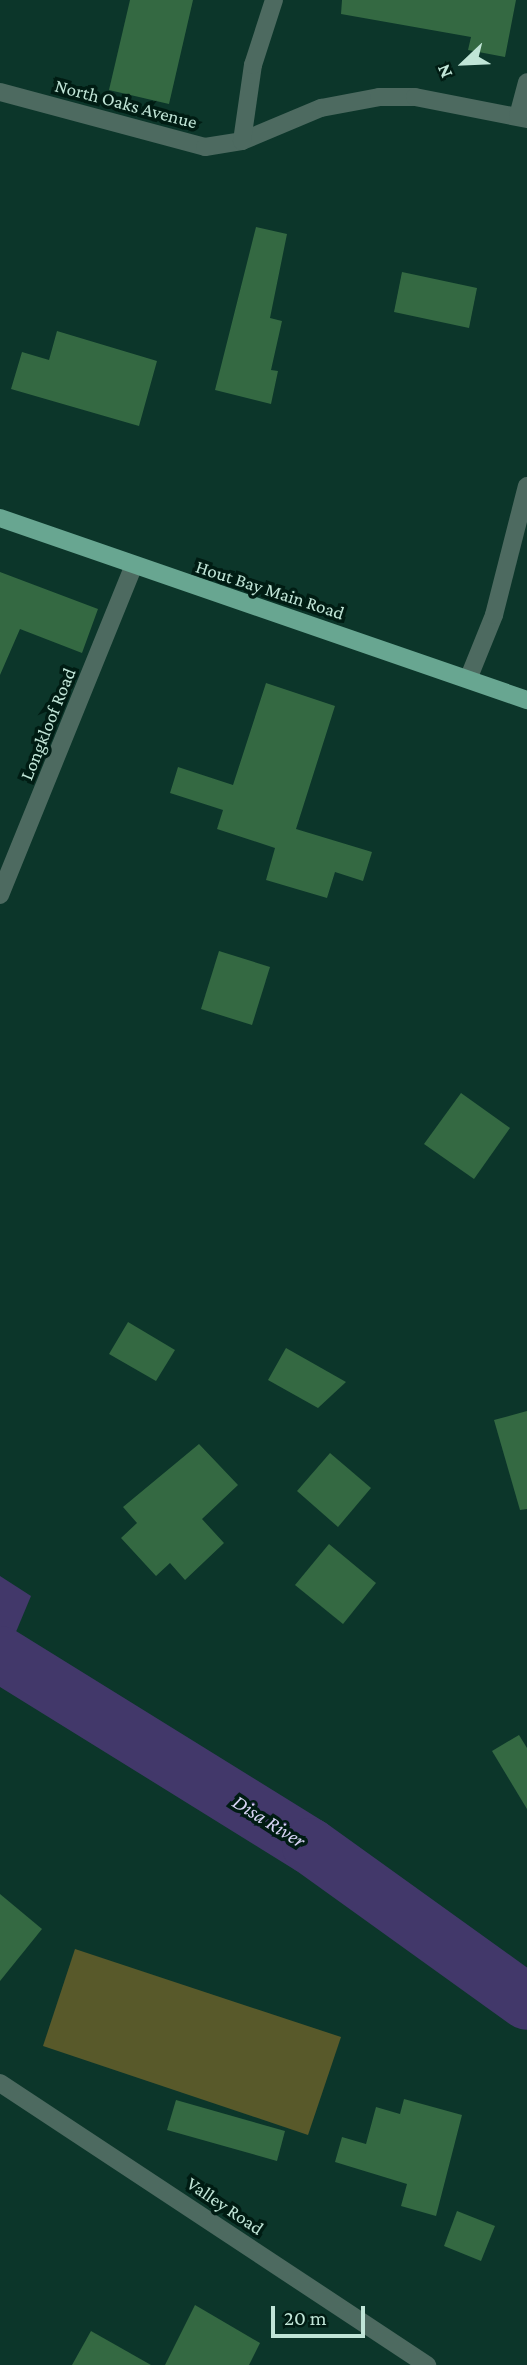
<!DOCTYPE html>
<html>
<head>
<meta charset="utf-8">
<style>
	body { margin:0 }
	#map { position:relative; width:527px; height:2365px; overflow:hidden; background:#0c362a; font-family:"Crimson Pro",serif }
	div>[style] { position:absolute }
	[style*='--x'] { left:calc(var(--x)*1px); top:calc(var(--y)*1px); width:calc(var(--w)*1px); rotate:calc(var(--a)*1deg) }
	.green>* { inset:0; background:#58592a }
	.water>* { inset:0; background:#42386a }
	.river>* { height:56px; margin:-28px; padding:0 28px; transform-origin:28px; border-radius:28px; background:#42386a }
	.building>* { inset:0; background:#346942 }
	.street>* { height:18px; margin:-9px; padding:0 9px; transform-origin:9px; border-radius:9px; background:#4d6a60 }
	.primary>* { height:18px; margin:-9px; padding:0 9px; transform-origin:9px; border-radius:9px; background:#68a691 }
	span { translate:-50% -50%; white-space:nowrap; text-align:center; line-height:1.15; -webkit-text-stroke:7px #001c13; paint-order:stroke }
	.street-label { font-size:19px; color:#c0e5d7 }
	.water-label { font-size:21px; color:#d8d5f6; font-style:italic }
	.north { position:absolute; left:429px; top:28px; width:70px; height:70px; -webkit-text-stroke:5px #001c13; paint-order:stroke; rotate:247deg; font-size:19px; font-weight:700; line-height:28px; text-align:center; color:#c0e5d7 }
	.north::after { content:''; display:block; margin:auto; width:24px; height:32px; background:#c0e5d7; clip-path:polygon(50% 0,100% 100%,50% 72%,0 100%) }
	.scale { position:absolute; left:271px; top:2306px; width:94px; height:32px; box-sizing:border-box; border:4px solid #c0e5d7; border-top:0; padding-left:9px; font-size:21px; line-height:24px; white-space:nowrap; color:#c0e5d7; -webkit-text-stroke:5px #001c13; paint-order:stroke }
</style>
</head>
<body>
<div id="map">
	<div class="green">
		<div style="clip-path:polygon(75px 1949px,341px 2037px,308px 2135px,43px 2046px)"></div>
	</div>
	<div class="water">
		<div style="clip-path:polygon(0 1576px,31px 1596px,0 1670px)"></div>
	</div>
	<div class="river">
		<div style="--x:0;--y:1654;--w:365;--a:31.8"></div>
		<div style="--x:310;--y:1846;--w:267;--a:35.7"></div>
	</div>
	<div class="building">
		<div style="clip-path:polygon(130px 0,193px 0,169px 104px,109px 90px)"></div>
		<div style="clip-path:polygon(342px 0,516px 0,505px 57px,468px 50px,471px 37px,341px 14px)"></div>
		<div style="clip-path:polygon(256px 227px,287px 234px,270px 318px,282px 321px,271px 370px,278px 371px,271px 404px,215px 390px)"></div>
		<div style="clip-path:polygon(402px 272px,477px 288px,469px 328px,394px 312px)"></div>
		<div style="clip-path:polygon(57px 331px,157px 361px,139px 426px,11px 389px,22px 352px,49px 360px)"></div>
		<div style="clip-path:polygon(0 572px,98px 609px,82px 653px,20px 629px,0 675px)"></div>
		<div style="clip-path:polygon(266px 683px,335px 706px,296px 829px,372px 852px,363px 881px,335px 872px,327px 898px,266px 880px,275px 848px,217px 829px,223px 810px,170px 793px,178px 767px,233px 785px)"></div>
		<div style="clip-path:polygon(219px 951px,270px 967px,252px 1025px,201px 1009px)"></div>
		<div style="clip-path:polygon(461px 1093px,510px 1128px,474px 1179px,424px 1144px)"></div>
		<div style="clip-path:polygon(128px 1322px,175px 1350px,156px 1381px,109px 1354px)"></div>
		<div style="clip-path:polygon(286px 1348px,346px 1382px,318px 1408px,268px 1380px)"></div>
		<div style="clip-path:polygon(527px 1411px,527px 1509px,520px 1510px,494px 1420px)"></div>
		<div style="clip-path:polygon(199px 1444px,238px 1485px,202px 1519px,224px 1543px,185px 1580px,170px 1563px,156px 1576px,121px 1538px,137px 1523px,123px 1507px)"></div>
		<div style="clip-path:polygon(330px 1453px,371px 1488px,338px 1527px,297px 1491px)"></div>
		<div style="clip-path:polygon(329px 1544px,376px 1583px,343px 1624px,295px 1585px)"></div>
		<div style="clip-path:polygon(519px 1735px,527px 1748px,527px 1809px,492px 1751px)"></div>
		<div style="clip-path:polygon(0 1894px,42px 1929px,0 1981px)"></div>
		<div style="clip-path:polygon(404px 2099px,462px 2115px,436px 2216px,401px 2206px,407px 2184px,335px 2162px,342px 2137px,366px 2144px,376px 2107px,400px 2114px)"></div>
		<div style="clip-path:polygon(176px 2100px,285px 2131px,277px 2161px,167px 2130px)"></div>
		<div style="clip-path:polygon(457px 2211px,495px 2226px,481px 2261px,444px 2246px)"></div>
		<div style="clip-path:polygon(195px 2305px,260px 2343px,249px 2365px,165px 2365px)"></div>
		<div style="clip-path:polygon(91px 2331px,151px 2365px,72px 2365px)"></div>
	</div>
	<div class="street">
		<div style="--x:0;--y:92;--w:212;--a:15"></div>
		<div style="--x:205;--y:147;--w:37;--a:-9"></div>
		<div style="--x:242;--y:141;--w:86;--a:-22.7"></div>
		<div style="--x:321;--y:108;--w:59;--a:-10.7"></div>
		<div style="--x:379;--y:97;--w:36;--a:0"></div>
		<div style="--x:415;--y:97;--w:114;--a:11.1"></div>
		<div style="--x:518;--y:116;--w:35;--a:-75"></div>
		<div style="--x:242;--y:141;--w:77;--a:-81.8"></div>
		<div style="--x:253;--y:65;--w:68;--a:-72.1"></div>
		<div style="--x:469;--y:677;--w:67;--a:-68"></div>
		<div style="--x:494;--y:615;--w:133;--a:-75.7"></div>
		<div style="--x:0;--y:895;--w:353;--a:-67.9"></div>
		<div style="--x:0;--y:2083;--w:512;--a:33.44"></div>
	</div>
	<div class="primary">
		<div style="--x:0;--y:518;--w:558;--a:19.05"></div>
	</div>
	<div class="street-label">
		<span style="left:126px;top:104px;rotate:15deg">North Oaks Avenue</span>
		<span style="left:270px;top:590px;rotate:18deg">Hout Bay Main Road</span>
		<span style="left:48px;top:724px;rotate:-68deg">Longkloof Road</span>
		<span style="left:225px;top:2206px;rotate:34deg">Valley Road</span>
	</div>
	<div class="water-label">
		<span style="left:269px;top:1821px;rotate:32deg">Disa River</span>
	</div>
	<div class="north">N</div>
	<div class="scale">20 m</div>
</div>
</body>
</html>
